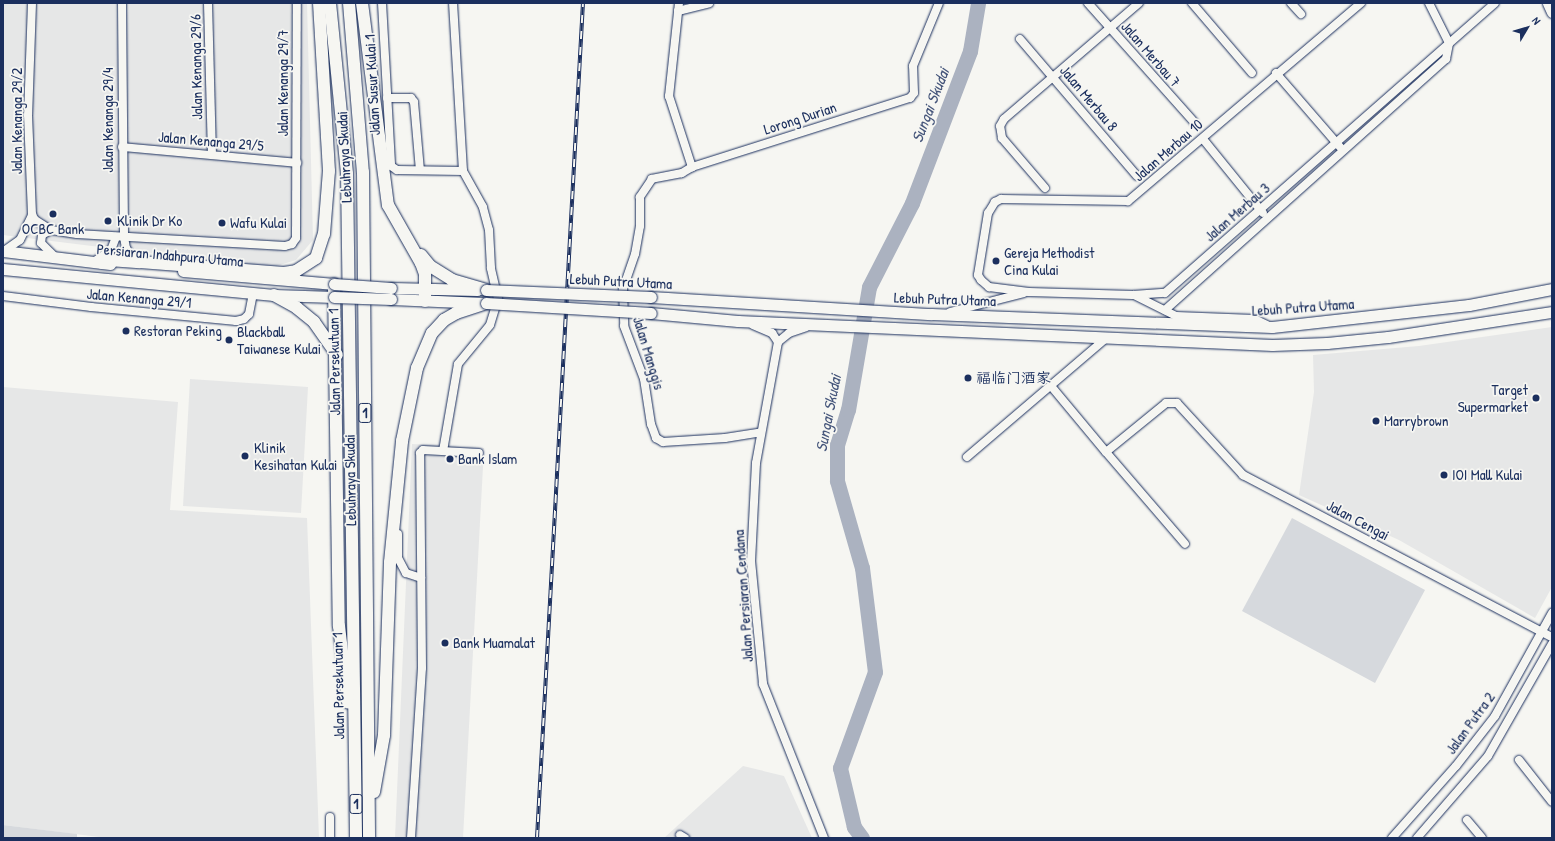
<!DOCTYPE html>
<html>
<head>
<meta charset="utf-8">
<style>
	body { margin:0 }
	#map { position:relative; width:1555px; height:841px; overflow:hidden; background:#f6f6f2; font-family:"Patrick Hand","LXGW WenKai TC",sans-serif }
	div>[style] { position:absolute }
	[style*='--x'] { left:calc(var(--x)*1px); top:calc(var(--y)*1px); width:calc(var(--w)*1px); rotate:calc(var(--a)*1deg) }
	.built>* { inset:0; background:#e6e7e7 }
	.green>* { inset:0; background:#d6d9dd }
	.river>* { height:15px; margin:-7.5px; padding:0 7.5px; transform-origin:7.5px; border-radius:7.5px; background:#abb2c0 }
	.roads { filter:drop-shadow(0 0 1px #1b2f5e) drop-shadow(0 0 1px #1b2f5e) }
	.minor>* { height:8px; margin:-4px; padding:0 4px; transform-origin:4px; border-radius:4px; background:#f6f6f2 }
	.major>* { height:11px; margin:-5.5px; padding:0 5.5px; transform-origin:5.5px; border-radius:5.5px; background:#f6f6f2 }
	.highway>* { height:12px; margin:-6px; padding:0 6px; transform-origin:6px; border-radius:6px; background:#f6f6f2 }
	.rail>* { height:4px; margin-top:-2px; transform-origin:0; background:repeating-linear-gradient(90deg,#f6f6f2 0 8px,#1b2f5e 0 16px); box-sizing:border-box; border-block:1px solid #1b2f5e }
	.bridges { filter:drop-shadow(0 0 1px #1b2f5e) drop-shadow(0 0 1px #1b2f5e) }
	.major-bridge>* { height:11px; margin:-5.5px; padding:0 5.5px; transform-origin:5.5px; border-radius:5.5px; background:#f6f6f2 }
	.dots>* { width:11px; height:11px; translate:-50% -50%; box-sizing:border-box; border:2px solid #f6f6f2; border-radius:50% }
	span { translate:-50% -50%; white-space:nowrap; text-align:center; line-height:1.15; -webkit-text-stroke:3.5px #f6f6f2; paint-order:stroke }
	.shield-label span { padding:1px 3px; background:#f6f6f2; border:1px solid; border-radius:3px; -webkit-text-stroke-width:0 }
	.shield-label { font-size:14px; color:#1b2f5e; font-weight:700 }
	.street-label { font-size:15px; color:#1b2f5e }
	.poi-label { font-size:15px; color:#1b2f5e }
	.left { translate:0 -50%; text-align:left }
	.right { translate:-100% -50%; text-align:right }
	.water-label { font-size:16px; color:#46567b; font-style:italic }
	.frame { position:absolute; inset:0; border:4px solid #1b2f5e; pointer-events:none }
	.north { position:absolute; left:1507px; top:8px; width:40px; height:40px; -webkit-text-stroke:3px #f6f6f2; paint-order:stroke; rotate:52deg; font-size:11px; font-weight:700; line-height:16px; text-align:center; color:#1b2f5e }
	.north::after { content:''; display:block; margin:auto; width:14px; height:18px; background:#1b2f5e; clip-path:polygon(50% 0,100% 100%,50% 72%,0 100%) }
</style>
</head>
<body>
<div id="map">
	<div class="built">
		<div style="clip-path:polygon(3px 3px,307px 3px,313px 240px,296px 260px,270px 268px,3px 235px)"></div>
		<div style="clip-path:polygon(1552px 327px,1552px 587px,1535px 618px,1399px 540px,1299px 495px,1314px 392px,1313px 355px,1419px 346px)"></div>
		<div style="clip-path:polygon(190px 379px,308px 387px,301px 513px,183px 506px)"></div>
		<div style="clip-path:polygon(3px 387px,178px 402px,170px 510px,307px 518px,319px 838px,107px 838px,3px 825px)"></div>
		<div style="clip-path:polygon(412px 444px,484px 448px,463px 838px,395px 838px)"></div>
		<div style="clip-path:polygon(743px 766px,784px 776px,812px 838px,664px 838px)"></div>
	</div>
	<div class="green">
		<div style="clip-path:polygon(1292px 518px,1425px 590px,1375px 683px,1242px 611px)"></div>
		<div style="clip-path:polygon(3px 825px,77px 834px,77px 838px,3px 838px)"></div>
	</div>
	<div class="river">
		<div style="--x:862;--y:838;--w:14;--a:-126"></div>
		<div style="--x:854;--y:827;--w:61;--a:-103.3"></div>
		<div style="--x:840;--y:768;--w:102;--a:-70"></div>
		<div style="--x:875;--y:672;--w:105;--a:-97.1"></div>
		<div style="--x:862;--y:568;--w:91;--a:-106"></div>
		<div style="--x:837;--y:481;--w:36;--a:-90"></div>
		<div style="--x:837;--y:445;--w:37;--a:-73"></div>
		<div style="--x:848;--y:410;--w:125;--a:-80.3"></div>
		<div style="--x:869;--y:287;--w:94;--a:-62.9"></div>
		<div style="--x:912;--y:203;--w:163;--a:-69.1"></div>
		<div style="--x:970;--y:51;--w:49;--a:-80.5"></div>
	</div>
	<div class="roads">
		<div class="minor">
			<div style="--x:32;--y:3;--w:112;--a:92"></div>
			<div style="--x:28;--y:115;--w:100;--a:87.7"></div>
			<div style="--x:32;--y:215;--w:6;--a:59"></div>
			<div style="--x:35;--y:220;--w:19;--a:32"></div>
			<div style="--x:51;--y:230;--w:26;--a:9"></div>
			<div style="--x:77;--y:234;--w:208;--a:3.3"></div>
			<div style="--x:285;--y:246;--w:7;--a:-16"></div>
			<div style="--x:292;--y:244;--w:7;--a:-56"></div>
			<div style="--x:296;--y:238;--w:235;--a:-89.8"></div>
			<div style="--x:122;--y:3;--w:234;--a:89.5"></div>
			<div style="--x:124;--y:237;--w:11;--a:80"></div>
			<div style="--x:126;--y:248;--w:11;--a:56"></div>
			<div style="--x:132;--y:257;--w:8;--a:30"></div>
			<div style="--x:208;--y:3;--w:152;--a:88.5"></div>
			<div style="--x:382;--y:3;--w:163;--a:86.8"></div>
			<div style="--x:391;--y:166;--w:7;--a:34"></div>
			<div style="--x:397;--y:170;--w:66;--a:0.9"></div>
			<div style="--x:463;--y:171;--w:168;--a:-93.4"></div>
			<div style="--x:679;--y:3;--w:94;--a:96.1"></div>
			<div style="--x:669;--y:96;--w:75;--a:72.1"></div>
			<div style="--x:692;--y:167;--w:12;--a:149"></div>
			<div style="--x:682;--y:173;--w:31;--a:169"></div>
			<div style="--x:652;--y:179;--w:22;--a:124"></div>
			<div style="--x:640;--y:197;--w:29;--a:90"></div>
			<div style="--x:640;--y:226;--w:28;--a:100"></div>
			<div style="--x:635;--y:254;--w:37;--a:109"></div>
			<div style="--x:623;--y:289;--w:37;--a:88"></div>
			<div style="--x:624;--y:326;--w:57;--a:69.3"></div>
			<div style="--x:644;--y:379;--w:46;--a:81.2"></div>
			<div style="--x:651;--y:424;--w:15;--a:70"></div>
			<div style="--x:656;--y:438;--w:8;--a:30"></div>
			<div style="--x:663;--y:442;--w:62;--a:-3.7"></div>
			<div style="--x:725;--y:438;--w:36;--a:-9"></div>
			<div style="--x:1088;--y:3;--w:159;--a:48.3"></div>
			<div style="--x:1192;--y:3;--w:92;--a:49.4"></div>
			<div style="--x:1291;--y:3;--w:15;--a:48"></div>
			<div style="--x:1361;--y:3;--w:306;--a:139.6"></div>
			<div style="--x:1128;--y:201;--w:127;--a:-179.1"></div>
			<div style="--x:1001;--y:199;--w:7;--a:153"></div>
			<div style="--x:995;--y:202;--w:13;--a:122"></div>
			<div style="--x:988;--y:213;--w:63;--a:99.2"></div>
			<div style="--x:978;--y:275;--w:6;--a:59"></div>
			<div style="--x:981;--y:280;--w:11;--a:41"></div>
			<div style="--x:989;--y:287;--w:40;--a:7.1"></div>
			<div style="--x:1029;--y:292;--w:104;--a:1.7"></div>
			<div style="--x:1133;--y:295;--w:32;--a:-4"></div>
			<div style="--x:1165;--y:293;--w:439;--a:-41.3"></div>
			<div style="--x:678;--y:11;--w:32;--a:-14"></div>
			<div style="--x:1020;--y:39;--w:180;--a:49.5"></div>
			<div style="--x:1276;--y:73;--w:98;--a:49.1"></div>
			<div style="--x:387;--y:98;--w:24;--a:0"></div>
			<div style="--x:411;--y:98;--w:5;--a:53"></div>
			<div style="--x:414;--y:102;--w:68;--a:85"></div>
			<div style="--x:1203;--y:139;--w:95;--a:51"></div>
			<div style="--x:122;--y:147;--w:176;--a:5.2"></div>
			<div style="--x:692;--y:167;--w:229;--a:-17.6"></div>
			<div style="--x:910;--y:98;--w:6;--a:-51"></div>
			<div style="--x:914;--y:93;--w:27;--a:-92"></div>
			<div style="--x:913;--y:66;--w:68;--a:-67.6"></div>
			<div style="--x:1045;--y:188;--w:66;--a:-130.7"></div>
			<div style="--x:1002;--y:138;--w:12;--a:-99"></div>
			<div style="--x:1000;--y:126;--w:8;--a:-60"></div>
			<div style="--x:1004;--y:119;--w:178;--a:-40.7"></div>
			<div style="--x:51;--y:230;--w:10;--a:151"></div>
			<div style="--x:42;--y:235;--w:8;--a:97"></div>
			<div style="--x:41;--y:243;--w:20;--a:45"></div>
			<div style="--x:4;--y:251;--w:19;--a:-35"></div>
			<div style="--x:20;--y:240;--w:28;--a:-64"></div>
			<div style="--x:95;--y:261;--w:19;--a:-35"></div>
			<div style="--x:111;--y:250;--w:14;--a:-69"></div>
			<div style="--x:1134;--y:295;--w:47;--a:26.6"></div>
			<div style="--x:1176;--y:316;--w:78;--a:2.2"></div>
			<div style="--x:1254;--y:319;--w:14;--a:25"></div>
			<div style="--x:3;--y:296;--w:89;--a:7.1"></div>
			<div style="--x:91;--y:307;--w:146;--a:5.5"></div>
			<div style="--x:236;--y:321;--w:8;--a:-14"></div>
			<div style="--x:244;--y:319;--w:7;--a:-45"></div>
			<div style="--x:249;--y:314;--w:21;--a:-79"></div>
			<div style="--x:1165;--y:310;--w:377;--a:-41.8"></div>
			<div style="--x:1446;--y:59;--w:16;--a:-79"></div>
			<div style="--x:1449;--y:43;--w:45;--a:-116.6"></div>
			<div style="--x:950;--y:312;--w:76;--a:-14.4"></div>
			<div style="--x:753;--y:325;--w:21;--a:23"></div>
			<div style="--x:772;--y:333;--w:11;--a:56"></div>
			<div style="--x:778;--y:342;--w:123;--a:100.3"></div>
			<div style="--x:756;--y:463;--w:98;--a:92.9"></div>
			<div style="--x:751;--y:561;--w:124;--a:84.4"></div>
			<div style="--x:763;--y:684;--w:166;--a:68.4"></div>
			<div style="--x:778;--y:342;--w:14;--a:-39"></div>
			<div style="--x:789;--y:333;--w:18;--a:-19"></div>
			<div style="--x:1051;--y:386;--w:86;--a:50.2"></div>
			<div style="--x:1106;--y:452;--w:77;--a:-39.2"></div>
			<div style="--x:1166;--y:403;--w:11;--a:0"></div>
			<div style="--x:1177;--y:403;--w:98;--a:47.5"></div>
			<div style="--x:1243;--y:475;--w:349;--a:27.7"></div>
			<div style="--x:443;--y:451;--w:88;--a:-80.2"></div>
			<div style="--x:458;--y:364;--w:50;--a:-50.6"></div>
			<div style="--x:490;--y:325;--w:27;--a:-73"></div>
			<div style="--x:498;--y:299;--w:32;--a:-103"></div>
			<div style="--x:491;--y:268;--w:38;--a:-93"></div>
			<div style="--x:489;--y:230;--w:24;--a:-105"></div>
			<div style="--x:483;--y:207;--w:41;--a:-119.1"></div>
			<div style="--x:1106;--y:452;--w:121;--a:49.3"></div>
			<div style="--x:967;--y:457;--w:182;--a:-40.5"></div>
			<div style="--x:398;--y:534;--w:24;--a:90"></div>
			<div style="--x:398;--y:558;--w:17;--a:62"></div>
			<div style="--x:406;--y:573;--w:16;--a:18"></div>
			<div style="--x:1519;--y:760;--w:53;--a:51.8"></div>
			<div style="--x:1467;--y:820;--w:23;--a:50"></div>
			<div style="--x:680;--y:835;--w:6;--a:31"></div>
			<div style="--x:330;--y:838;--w:21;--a:-90"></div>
			<div style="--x:411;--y:838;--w:170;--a:-86.3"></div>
			<div style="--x:422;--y:668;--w:215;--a:-90.5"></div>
			<div style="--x:420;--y:453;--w:4;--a:-45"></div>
			<div style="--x:423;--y:450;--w:56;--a:3.1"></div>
			<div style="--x:1392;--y:838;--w:96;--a:-48.4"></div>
			<div style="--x:1456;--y:766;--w:63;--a:-52"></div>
			<div style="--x:1495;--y:716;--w:118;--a:-61"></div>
			<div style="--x:1417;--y:838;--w:108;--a:-49.1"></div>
			<div style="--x:1488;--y:756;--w:129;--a:-60.3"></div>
		</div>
		<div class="major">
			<div style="--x:1548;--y:3;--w:10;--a:66"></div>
			<div style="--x:3;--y:251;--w:108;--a:6.9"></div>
			<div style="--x:3;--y:269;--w:272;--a:5.5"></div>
			<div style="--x:274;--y:295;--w:60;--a:1.9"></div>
			<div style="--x:183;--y:271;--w:152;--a:4.9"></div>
			<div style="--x:391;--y:288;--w:86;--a:1.3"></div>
			<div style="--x:651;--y:297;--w:281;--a:3.5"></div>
			<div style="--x:931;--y:314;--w:341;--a:2.2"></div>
			<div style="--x:1272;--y:327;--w:198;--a:-6.4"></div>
			<div style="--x:1469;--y:305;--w:85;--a:-10.9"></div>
			<div style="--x:391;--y:299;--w:93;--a:2.5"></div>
			<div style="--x:651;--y:313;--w:87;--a:5.3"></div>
			<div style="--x:738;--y:321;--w:535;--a:2.57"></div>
			<div style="--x:1272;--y:345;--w:55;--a:-2.1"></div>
			<div style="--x:1327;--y:343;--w:61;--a:-5.6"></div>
			<div style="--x:1388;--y:337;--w:166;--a:-8.7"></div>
		</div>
		<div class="highway">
			<div style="--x:330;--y:3;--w:172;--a:84.3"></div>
			<div style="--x:347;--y:174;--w:664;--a:89.22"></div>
			<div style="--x:349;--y:3;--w:170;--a:85.3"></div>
			<div style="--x:363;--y:172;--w:666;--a:89.48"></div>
			<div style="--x:362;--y:3;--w:204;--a:82.7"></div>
			<div style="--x:388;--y:205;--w:67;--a:60.4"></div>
			<div style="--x:421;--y:263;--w:12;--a:70"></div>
			<div style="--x:425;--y:274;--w:27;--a:90"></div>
			<div style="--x:421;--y:255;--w:14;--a:51"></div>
			<div style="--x:430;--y:266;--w:26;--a:32"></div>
			<div style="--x:452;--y:280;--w:35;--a:16"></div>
			<div style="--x:102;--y:263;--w:8;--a:-23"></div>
			<div style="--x:109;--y:260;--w:31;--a:4"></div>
			<div style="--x:140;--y:262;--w:144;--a:4.4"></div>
			<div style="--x:284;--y:273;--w:12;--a:-9"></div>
			<div style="--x:296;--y:271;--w:24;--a:-33"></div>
			<div style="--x:316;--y:258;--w:25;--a:-72"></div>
			<div style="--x:324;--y:234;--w:63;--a:-85.5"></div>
			<div style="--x:329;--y:171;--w:168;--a:-93.4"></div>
			<div style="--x:334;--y:284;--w:342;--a:89.2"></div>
			<div style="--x:339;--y:626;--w:77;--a:83.2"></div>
			<div style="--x:274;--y:295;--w:26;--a:29"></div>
			<div style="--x:297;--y:308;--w:22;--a:39"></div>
			<div style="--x:314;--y:322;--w:40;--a:55.1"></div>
			<div style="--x:374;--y:792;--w:58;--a:-80"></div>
			<div style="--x:384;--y:735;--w:173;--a:-88"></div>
			<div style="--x:390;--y:562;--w:122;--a:-84.3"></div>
			<div style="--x:402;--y:441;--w:75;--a:-78.4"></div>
			<div style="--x:417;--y:368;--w:38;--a:-67"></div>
			<div style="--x:432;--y:333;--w:18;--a:-47"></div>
			<div style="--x:444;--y:320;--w:14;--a:-30"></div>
			<div style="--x:456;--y:313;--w:32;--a:-18"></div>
		</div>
	</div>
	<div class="rail">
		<div style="--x:537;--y:838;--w:836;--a:-86.85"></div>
	</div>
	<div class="bridges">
		<div class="major-bridge">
			<div style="--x:334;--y:284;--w:57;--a:4"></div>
			<div style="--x:486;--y:290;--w:165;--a:2.4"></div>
			<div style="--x:334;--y:297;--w:57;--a:2"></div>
			<div style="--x:486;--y:303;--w:165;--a:3.5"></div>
		</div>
	</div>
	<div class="dots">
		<div style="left:53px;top:214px;background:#1b2f5e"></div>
		<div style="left:108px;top:221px;background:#1b2f5e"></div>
		<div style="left:222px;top:223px;background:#1b2f5e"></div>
		<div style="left:996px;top:261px;background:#1b2f5e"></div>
		<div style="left:126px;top:331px;background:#1b2f5e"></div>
		<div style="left:229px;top:340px;background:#1b2f5e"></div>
		<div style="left:968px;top:378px;background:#1b2f5e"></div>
		<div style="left:1536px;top:398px;background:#1b2f5e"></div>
		<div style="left:1376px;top:421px;background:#1b2f5e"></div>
		<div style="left:245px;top:456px;background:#1b2f5e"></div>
		<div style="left:450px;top:459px;background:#1b2f5e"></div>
		<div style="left:1444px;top:475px;background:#1b2f5e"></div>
		<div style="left:445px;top:643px;background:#1b2f5e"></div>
	</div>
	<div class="shield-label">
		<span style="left:365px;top:413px">1</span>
		<span style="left:356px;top:804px">1</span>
	</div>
	<div class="street-label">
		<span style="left:1151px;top:54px;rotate:49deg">Jalan Merbau 7</span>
		<span style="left:196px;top:67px;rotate:-91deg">Jalan Kenanga 29/6</span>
		<span style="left:283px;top:83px;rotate:-90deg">Jalan Kenanga 29/7</span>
		<span style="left:372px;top:85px;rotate:-93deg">Jalan Susur Kulai 1</span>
		<span style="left:1089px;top:98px;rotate:50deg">Jalan Merbau 8</span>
		<span style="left:800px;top:118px;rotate:-18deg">Lorong Durian</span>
		<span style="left:108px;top:120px;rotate:-90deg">Jalan Kenanga 29/4</span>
		<span style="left:17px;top:121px;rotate:-90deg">Jalan Kenanga 29/2</span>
		<span style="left:211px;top:141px;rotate:5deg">Jalan Kenanga 29/5</span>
		<span style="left:1168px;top:150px;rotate:-41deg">Jalan Merbau 10</span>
		<span style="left:344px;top:157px;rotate:-93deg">Lebuhraya Skudai</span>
		<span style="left:1237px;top:212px;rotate:-41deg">Jalan Merbau 3</span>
		<span style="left:170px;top:255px;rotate:5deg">Persiaran Indahpura Utama</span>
		<span style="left:621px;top:281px;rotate:3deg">Lebuh Putra Utama</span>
		<span style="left:139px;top:298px;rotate:5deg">Jalan Kenanga 29/1</span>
		<span style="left:945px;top:299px;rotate:2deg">Lebuh Putra Utama</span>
		<span style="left:1303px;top:307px;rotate:-4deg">Lebuh Putra Utama</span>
		<span style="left:649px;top:353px;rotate:73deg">Jalan Manggis</span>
		<span style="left:334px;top:362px;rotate:-91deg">Jalan Persekutuan 1</span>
		<span style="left:350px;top:480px;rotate:-91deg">Lebuhraya Skudai</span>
		<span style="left:1358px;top:520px;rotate:28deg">Jalan Cengai</span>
		<span style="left:743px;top:596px;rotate:-94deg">Jalan Persiaran Cendana</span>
		<span style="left:338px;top:686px;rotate:-91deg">Jalan Persekutuan 1</span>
		<span style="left:1470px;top:723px;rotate:-54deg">Jalan Putra 2</span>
	</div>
	<div class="poi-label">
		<span class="left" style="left:117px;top:221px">Klinik Dr Ko</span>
		<span class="left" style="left:230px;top:223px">Wafu Kulai</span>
		<span style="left:53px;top:229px">OCBC Bank</span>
		<span class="left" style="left:1004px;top:261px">Gereja Methodist<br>Cina Kulai</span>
		<span class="left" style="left:134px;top:331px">Restoran Peking</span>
		<span class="left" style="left:237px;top:340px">Blackball<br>Taiwanese Kulai</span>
		<span class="left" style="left:976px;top:378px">福临门酒家</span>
		<span class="right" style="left:1528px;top:398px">Target<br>Supermarket</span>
		<span class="left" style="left:1384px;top:421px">Marrybrown</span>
		<span class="left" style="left:254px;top:456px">Klinik<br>Kesihatan Kulai</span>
		<span class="left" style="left:458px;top:459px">Bank Islam</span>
		<span class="left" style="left:1452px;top:475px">IOI Mall Kulai</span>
		<span class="left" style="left:453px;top:643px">Bank Muamalat</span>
	</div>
	<div class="water-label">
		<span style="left:930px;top:105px;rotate:-69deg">Sungai Skudai</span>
		<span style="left:828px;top:413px;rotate:-79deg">Sungai Skudai</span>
	</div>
	<div class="frame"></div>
	<div class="north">N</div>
</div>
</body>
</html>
